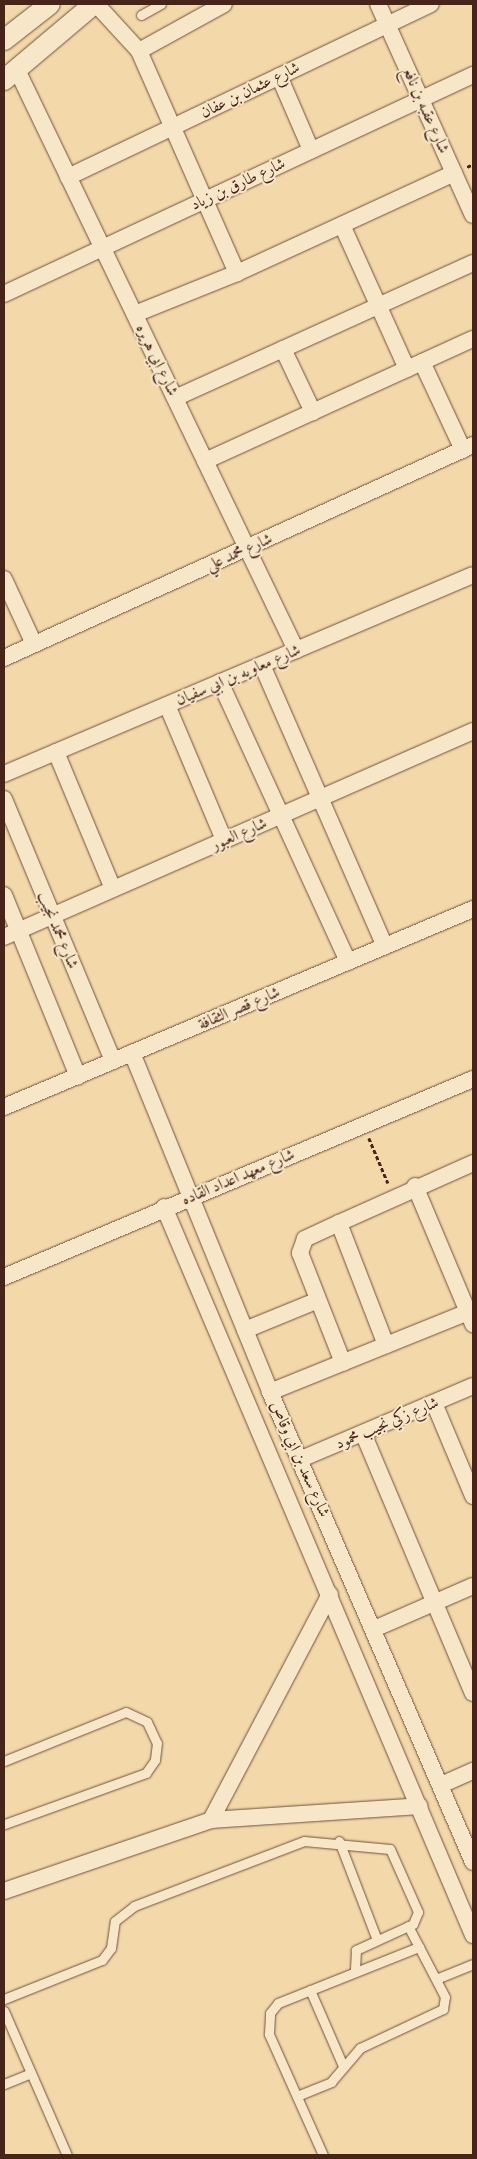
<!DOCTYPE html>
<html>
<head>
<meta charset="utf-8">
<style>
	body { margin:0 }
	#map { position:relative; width:477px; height:2159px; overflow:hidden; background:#f3d8aa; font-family:"IM FELL Double Pica",Amiri,serif }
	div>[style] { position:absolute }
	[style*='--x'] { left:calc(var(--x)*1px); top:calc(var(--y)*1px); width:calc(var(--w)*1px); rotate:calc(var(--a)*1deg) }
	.path>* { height:2.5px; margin-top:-1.25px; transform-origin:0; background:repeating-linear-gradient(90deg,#462418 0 4px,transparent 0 6.5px) }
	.roads { filter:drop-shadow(0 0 1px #71513c) drop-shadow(0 0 1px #71513c) }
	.service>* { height:9px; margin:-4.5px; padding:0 4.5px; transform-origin:4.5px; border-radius:4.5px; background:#f7e6c8 }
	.minor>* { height:16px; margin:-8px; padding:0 8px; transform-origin:8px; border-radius:8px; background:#f7e6c8 }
	.tertiary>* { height:20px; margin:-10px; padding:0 10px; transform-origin:10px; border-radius:10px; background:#f7e6c8 }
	span { translate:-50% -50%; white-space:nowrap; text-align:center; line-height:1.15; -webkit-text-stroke:4px #f7e6c8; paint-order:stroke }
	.street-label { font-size:16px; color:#462418 }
	.frame { position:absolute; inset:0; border:5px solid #462418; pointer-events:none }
</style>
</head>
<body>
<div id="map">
	<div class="path">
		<div style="--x:467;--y:167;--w:7;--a:-27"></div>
		<div style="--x:369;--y:1138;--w:49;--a:67.1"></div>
	</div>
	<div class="roads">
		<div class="service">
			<div style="--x:141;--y:15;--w:23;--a:-29"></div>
			<div style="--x:4;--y:1761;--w:131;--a:-21.9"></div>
			<div style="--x:126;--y:1712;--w:23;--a:25"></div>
			<div style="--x:147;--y:1722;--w:23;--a:65"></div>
			<div style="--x:157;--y:1743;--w:17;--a:97"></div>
			<div style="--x:155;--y:1760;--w:16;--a:125"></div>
			<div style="--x:146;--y:1773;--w:151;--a:160.2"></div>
			<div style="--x:339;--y:1841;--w:106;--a:69"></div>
			<div style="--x:436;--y:1979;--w:40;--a:-22"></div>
			<div style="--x:310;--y:1990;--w:83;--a:66.5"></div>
			<div style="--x:4;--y:1999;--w:105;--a:-21.7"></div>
			<div style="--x:102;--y:1960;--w:15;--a:-53"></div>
			<div style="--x:111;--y:1948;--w:27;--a:-82"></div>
			<div style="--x:115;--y:1921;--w:24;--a:-38"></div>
			<div style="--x:134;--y:1906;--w:182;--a:-20.9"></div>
			<div style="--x:304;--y:1841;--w:86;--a:5.3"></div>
			<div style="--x:390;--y:1849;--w:69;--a:66"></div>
			<div style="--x:418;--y:1912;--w:13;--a:113"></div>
			<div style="--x:413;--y:1924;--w:63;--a:155.5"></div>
			<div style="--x:356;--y:1950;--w:22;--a:93"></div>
			<div style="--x:4;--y:2011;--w:157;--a:66.4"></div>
			<div style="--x:4;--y:2084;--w:29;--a:-22"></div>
			<div style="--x:297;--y:2096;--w:37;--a:-22"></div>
			<div style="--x:331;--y:2082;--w:45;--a:-49.5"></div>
			<div style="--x:360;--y:2048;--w:92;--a:-25.2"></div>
			<div style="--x:443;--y:2009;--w:12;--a:-81"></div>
			<div style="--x:445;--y:1997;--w:80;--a:-117.5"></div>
			<div style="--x:323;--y:2155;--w:133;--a:-114.1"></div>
			<div style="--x:269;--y:2034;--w:21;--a:-87"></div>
			<div style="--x:270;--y:2013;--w:13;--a:-51"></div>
			<div style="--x:278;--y:2003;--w:152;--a:-21.7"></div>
		</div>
		<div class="minor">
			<div style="--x:96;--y:4;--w:64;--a:47.5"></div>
			<div style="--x:139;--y:51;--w:243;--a:66.2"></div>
			<div style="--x:378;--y:4;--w:231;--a:65.8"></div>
			<div style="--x:139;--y:51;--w:97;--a:-28.9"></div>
			<div style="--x:17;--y:70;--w:644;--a:64.31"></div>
			<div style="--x:279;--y:76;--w:81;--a:66.6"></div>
			<div style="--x:68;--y:177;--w:402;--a:-25.5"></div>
			<div style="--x:342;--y:225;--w:158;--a:65.7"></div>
			<div style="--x:4;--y:294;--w:518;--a:-25.03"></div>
			<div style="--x:135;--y:314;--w:110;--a:-21.9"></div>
			<div style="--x:237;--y:273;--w:239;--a:-24.7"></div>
			<div style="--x:283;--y:349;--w:70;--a:64.5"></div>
			<div style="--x:422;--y:362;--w:97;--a:65"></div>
			<div style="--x:175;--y:398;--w:327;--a:-24.4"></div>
			<div style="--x:205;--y:461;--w:294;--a:-24.5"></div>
			<div style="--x:4;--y:579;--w:72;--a:65.2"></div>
			<div style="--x:4;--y:658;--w:515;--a:-24.43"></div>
			<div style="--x:262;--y:665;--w:307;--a:66.4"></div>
			<div style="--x:220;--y:682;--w:308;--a:65.4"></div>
			<div style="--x:167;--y:705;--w:147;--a:67.1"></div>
			<div style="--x:56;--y:752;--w:148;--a:67.4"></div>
			<div style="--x:4;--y:774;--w:509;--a:-22.99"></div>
			<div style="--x:4;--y:799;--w:284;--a:67.4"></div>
			<div style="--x:4;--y:895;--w:196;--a:67.8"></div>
			<div style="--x:4;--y:937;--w:512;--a:-23.71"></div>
			<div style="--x:132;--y:1053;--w:366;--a:67.8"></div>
			<div style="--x:270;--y:1392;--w:512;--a:66.64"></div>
			<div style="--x:4;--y:1107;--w:509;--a:-22.89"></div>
			<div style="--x:415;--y:1186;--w:150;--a:67.2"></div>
			<div style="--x:164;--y:1207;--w:791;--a:67"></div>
			<div style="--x:339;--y:1223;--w:38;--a:155"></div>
			<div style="--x:305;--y:1239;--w:15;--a:110"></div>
			<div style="--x:300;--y:1253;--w:118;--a:68.6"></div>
			<div style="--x:4;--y:1277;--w:509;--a:-22.89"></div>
			<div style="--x:245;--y:1330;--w:77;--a:-22.2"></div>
			<div style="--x:386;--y:1345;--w:131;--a:-111.1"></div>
			<div style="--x:339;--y:1223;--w:147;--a:-24.1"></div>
			<div style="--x:270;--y:1392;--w:219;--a:-22"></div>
			<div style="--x:434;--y:1403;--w:101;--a:67.2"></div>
			<div style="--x:363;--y:1433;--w:282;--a:67.1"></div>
			<div style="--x:301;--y:1459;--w:187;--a:-23"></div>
			<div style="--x:374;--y:1629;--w:108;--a:-23.5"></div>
			<div style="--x:441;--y:1785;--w:35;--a:-24"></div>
			<div style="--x:211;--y:1820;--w:255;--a:-62.2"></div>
			<div style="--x:4;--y:1891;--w:219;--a:-18.9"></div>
			<div style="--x:211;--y:1820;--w:209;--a:-3.8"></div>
		</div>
		<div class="tertiary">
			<div style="--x:4;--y:40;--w:58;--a:-38"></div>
			<div style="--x:4;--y:80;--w:118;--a:-40.2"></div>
		</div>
	</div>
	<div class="street-label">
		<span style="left:250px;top:90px;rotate:-26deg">شارع عثمان بن عفان</span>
		<span style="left:426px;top:110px;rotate:66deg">شارع عقبه بن نافع</span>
		<span style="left:238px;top:184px;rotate:-25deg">شارع طارق بن زياد</span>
		<span style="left:157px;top:360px;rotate:64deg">شارع ابي هريره</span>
		<span style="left:239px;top:552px;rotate:-24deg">شارع محمد علي</span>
		<span style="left:238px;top:675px;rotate:-23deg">شارع معاويه بن ابي سفيان</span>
		<span style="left:239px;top:834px;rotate:-24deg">شارع العبور</span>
		<span style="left:58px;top:930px;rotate:67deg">شارع محمد نجيب</span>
		<span style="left:239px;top:1008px;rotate:-23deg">شارع قصر الثقافة</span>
		<span style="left:238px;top:1177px;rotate:-23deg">شارع معهد اعداد القاده</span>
		<span style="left:387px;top:1423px;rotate:-23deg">شارع زكي نجيب محمود</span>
		<span style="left:300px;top:1459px;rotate:66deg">شارع سعد بن ابي وقاص</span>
	</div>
	<div class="frame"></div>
</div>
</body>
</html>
